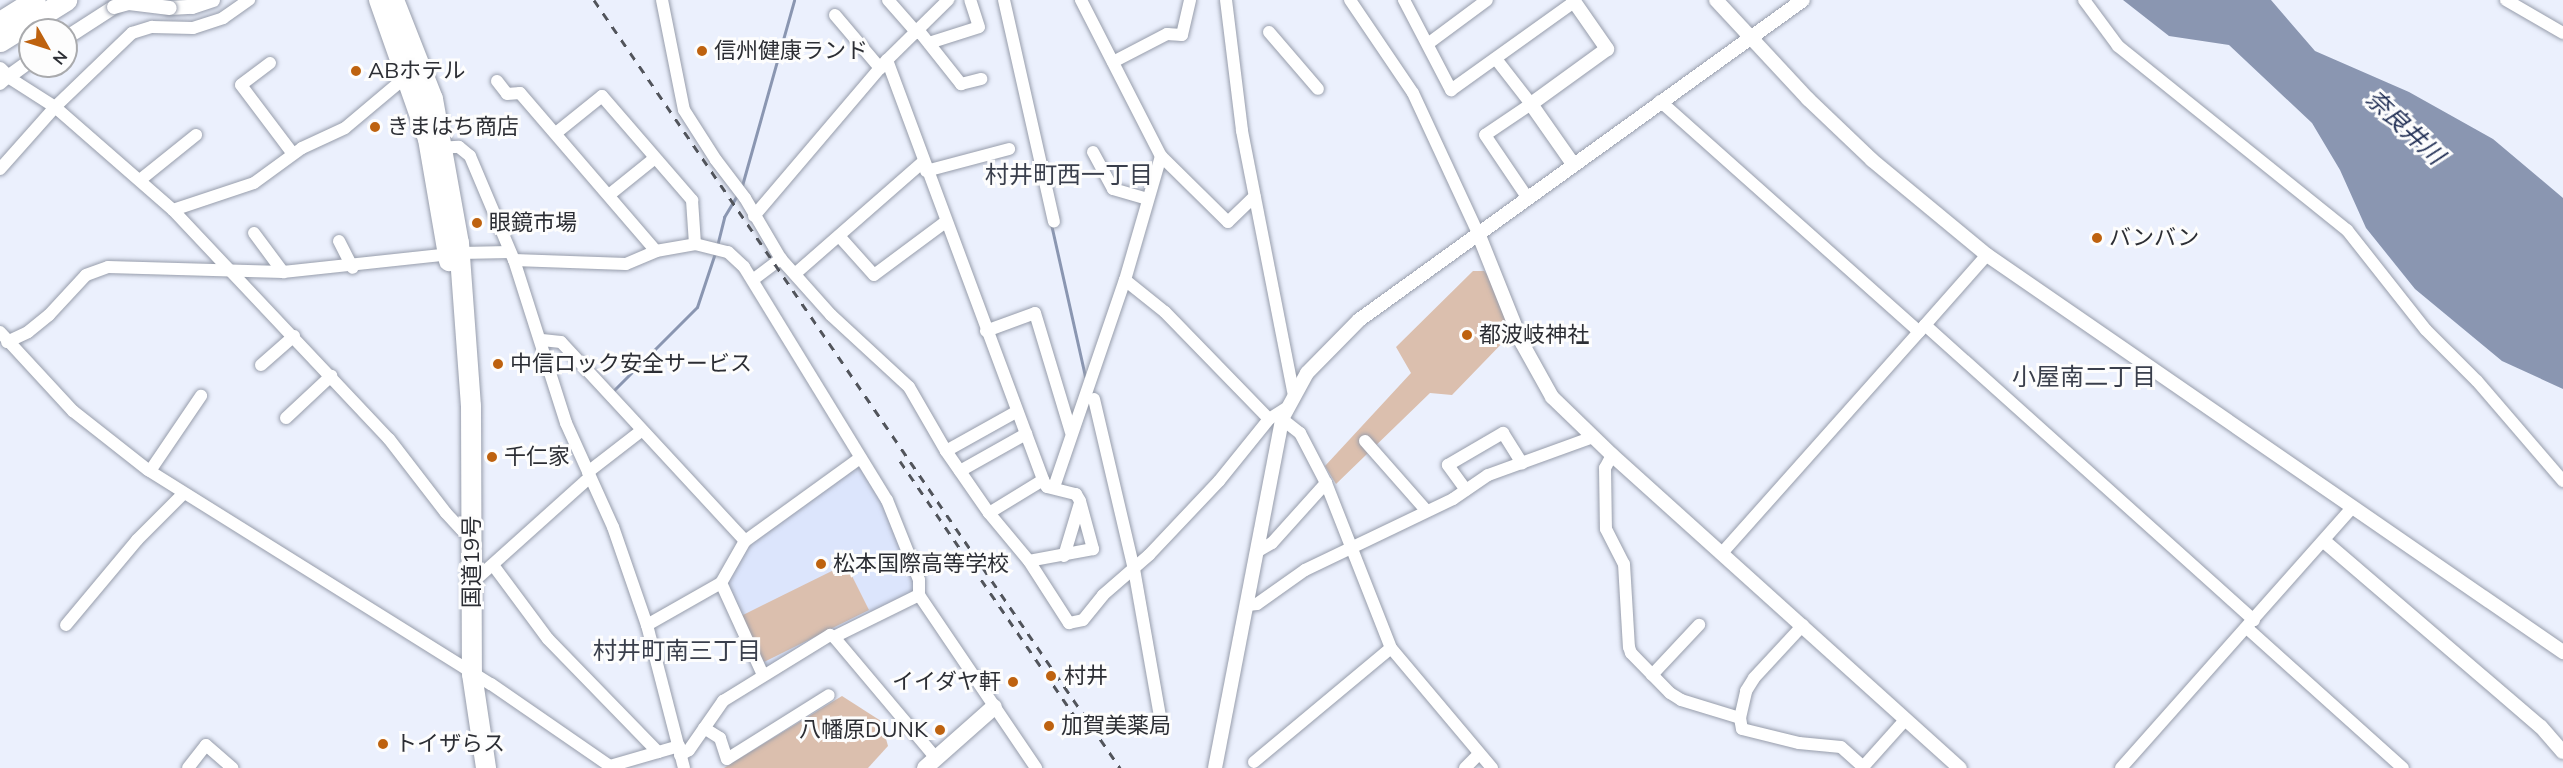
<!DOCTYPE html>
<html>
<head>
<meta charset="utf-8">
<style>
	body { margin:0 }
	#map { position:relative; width:2563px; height:768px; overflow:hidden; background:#ebf0fd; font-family:Mulish,"Noto Sans JP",sans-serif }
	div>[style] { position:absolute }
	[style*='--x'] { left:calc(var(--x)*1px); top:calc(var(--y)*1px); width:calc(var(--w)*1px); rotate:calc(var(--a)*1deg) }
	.built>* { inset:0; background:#dce5fc }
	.green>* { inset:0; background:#dbbfae }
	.water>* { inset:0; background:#8a96b1 }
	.stream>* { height:3px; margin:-1.5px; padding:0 1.5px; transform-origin:1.5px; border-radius:1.5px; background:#8a96b1 }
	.roads { filter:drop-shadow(0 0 2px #979dab) drop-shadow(0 0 2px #979dab) }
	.minor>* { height:12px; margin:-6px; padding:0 6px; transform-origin:6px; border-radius:6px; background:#fff }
	.tertiary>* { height:14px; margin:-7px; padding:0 7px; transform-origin:7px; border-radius:7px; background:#fff }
	.secondary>* { height:16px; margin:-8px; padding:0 8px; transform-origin:8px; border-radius:8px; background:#fff }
	.trunk>* { height:20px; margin:-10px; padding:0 10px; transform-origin:10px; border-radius:10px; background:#fff }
	.motorway>* { height:21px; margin:-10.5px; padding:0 10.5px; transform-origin:10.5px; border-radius:10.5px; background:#fff }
	.rail>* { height:3px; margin-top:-1.5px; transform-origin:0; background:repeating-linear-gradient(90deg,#51545b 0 8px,transparent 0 16px) }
	.bridges { filter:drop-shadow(0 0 2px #979dab) drop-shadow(0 0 2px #979dab) }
	.tertiary-bridge>* { height:14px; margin:-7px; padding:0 7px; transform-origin:7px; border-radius:7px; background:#fff }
	.dots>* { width:16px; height:16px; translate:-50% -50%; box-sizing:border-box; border:3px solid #fdfdfd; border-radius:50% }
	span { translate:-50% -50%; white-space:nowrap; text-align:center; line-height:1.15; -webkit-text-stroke:6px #fdfdfd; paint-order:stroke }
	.poi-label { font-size:22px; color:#2c2e34 }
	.left { translate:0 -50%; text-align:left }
	.right { translate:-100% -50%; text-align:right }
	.street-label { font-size:22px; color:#2c2e34 }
	.water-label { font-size:24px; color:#1e2c52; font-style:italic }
	.neighbourhood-label { font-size:24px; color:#3a3f4c }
	.north { position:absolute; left:18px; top:18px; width:60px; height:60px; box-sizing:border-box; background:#fdfdfd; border:2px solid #a9aaad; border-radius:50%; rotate:129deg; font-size:16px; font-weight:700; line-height:24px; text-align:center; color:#2c2e34 }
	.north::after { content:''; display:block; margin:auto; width:21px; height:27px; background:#be620f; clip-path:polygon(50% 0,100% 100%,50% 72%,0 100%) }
</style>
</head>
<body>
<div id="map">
	<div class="built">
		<div style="clip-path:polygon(854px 465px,861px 467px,886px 506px,913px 579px,915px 594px,764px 670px,724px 582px,741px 548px)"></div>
	</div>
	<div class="green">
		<div style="clip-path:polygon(1473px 271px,1484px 271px,1490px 277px,1511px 334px,1452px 395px,1430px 393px,1336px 484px,1325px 466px,1411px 373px,1396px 347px)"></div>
		<div style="clip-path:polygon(846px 564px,869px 610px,764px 662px,741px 616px)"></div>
		<div style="clip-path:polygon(842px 696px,881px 721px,888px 746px,868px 768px,724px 768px)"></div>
	</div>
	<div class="water">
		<div style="clip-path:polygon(2123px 0,2271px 0,2315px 51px,2409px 92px,2493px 139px,2563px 198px,2563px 389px,2502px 361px,2415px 289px,2366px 228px,2340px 170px,2312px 123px,2229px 45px,2169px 36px)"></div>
	</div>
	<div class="stream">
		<div style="--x:741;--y:189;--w:196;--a:-74.3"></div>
		<div style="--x:1051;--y:224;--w:156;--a:77.4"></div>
		<div style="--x:717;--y:246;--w:30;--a:-76"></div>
		<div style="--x:724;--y:217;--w:27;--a:-59"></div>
		<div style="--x:614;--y:390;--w:117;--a:-45"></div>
		<div style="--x:697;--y:307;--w:57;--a:-71.6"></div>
	</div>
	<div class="roads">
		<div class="minor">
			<div style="--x:662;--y:0;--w:112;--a:78.7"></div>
			<div style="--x:684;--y:110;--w:59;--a:57.4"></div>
			<div style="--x:716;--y:160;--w:48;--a:52.7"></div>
			<div style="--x:745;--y:198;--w:71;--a:59.5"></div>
			<div style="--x:781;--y:259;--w:75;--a:48.2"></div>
			<div style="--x:831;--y:315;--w:106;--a:42.7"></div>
			<div style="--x:909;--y:387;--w:74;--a:60"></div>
			<div style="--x:946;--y:451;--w:75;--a:55.3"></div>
			<div style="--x:989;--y:513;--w:62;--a:50.2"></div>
			<div style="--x:1029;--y:561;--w:74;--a:57.2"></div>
			<div style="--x:1069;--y:623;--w:14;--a:-12"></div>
			<div style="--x:1083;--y:620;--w:32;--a:-51"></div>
			<div style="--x:1103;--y:595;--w:61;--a:-41"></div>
			<div style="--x:1149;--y:555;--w:102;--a:-46.6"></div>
			<div style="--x:1219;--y:481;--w:80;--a:-51.1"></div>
			<div style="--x:1269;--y:419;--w:19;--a:-32"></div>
			<div style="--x:888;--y:0;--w:44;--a:48.7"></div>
			<div style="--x:1004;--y:0;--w:227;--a:77.3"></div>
			<div style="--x:1081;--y:0;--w:175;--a:62.9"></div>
			<div style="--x:1161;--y:156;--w:94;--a:44.6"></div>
			<div style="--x:1228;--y:222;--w:37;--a:-44"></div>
			<div style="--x:1226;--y:0;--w:132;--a:83"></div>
			<div style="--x:1242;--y:131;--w:266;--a:78.9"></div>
			<div style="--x:1350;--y:0;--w:112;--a:55.9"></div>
			<div style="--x:1413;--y:93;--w:154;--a:65.1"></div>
			<div style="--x:1404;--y:0;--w:102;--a:62.4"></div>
			<div style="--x:1451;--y:90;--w:151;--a:-35.6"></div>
			<div style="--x:2084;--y:0;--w:57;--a:53.5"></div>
			<div style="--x:2118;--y:46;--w:294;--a:38.8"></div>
			<div style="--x:2347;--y:230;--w:127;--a:51.7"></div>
			<div style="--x:2426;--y:330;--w:72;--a:45"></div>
			<div style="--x:2477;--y:381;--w:132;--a:49.3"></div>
			<div style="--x:2506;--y:0;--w:66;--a:30.1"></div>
			<div style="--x:835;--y:15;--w:70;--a:49.7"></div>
			<div style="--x:919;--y:31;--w:68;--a:51.6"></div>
			<div style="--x:961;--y:84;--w:21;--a:-14"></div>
			<div style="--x:1269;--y:32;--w:75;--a:49.3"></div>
			<div style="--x:929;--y:43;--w:52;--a:-17.7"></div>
			<div style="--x:979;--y:27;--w:28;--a:-108"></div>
			<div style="--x:1429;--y:43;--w:72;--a:-36.6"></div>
			<div style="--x:1496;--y:59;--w:57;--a:52.1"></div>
			<div style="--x:1531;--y:104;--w:55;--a:146"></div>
			<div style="--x:1485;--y:135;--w:75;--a:55.9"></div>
			<div style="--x:887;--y:60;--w:448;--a:69.6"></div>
			<div style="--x:1043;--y:480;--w:8;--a:60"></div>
			<div style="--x:1047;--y:487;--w:30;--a:14"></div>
			<div style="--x:1076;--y:494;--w:8;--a:60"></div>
			<div style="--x:1080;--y:501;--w:50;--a:74.8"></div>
			<div style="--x:1093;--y:549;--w:65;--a:169.4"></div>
			<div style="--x:1113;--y:62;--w:61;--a:-27.4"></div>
			<div style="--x:1167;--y:34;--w:15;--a:4"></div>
			<div style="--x:1182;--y:35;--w:36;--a:-77"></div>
			<div style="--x:270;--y:63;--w:36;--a:143"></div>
			<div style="--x:241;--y:85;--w:86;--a:53"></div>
			<div style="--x:497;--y:81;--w:16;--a:52"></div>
			<div style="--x:507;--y:94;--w:13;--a:-4"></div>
			<div style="--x:520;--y:93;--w:208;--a:49.3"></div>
			<div style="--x:0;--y:84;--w:11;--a:-41"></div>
			<div style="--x:8;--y:77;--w:56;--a:32.6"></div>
			<div style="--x:55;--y:107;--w:157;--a:41.1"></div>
			<div style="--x:173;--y:210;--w:315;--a:46.7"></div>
			<div style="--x:389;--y:439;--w:93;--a:52.4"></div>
			<div style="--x:446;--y:513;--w:23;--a:47"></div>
			<div style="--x:462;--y:530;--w:10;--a:17"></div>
			<div style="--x:1660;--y:101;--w:347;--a:41.7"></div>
			<div style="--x:556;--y:133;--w:59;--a:-38.8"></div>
			<div style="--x:602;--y:96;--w:138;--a:49.1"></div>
			<div style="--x:692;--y:200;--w:44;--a:86.1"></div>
			<div style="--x:437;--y:148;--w:22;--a:-3"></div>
			<div style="--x:459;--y:147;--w:14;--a:39"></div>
			<div style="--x:470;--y:156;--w:113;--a:67.1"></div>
			<div style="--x:514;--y:260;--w:171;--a:72.3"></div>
			<div style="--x:566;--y:423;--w:114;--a:65.7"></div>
			<div style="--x:613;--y:527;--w:104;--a:70.9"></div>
			<div style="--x:647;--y:625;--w:148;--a:75.5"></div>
			<div style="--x:1093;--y:152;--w:42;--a:61.6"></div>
			<div style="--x:1113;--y:189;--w:36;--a:16"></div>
			<div style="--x:0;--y:169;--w:83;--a:-48.4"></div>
			<div style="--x:55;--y:107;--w:107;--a:-43.9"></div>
			<div style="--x:132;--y:33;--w:21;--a:-17"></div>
			<div style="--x:152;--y:27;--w:41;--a:1.4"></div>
			<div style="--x:193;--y:28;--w:32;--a:-18"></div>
			<div style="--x:223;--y:18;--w:32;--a:-35"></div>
			<div style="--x:926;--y:171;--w:86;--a:-14.8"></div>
			<div style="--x:140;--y:180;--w:72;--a:-38.8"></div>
			<div style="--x:609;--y:195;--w:59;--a:-38.8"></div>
			<div style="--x:173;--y:210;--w:85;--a:-18.4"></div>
			<div style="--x:254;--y:183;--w:59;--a:-36.1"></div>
			<div style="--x:302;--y:148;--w:47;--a:-24.9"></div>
			<div style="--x:345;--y:128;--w:81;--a:-40"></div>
			<div style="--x:754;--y:216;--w:205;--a:-49.6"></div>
			<div style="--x:887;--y:60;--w:86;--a:-44.5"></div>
			<div style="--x:254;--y:233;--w:49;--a:53.4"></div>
			<div style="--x:839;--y:236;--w:52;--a:48.1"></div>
			<div style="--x:874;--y:275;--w:87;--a:-36.6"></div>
			<div style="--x:339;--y:241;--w:30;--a:63"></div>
			<div style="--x:514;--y:260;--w:112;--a:2"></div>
			<div style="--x:626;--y:264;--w:33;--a:-23"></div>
			<div style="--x:656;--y:251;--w:40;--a:-10"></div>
			<div style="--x:695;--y:244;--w:34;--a:14"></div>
			<div style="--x:728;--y:252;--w:22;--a:43"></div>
			<div style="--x:744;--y:267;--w:273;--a:58.5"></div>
			<div style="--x:887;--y:500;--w:86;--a:68.2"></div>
			<div style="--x:919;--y:580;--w:15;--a:90"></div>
			<div style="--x:919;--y:595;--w:209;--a:55.9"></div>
			<div style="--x:796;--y:273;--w:169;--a:-41.2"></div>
			<div style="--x:754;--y:279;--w:34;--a:-37"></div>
			<div style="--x:1125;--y:280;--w:51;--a:38.7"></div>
			<div style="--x:1165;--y:312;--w:149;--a:45.8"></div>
			<div style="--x:1925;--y:325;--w:94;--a:-48.5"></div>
			<div style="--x:986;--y:331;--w:52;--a:-20.2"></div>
			<div style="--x:1035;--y:313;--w:124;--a:73.2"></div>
			<div style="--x:0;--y:332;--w:108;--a:47.3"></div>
			<div style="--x:73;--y:411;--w:95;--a:38.2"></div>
			<div style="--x:148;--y:470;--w:404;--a:32"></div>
			<div style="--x:491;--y:684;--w:145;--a:34.6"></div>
			<div style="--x:610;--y:766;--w:72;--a:-16.2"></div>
			<div style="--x:542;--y:340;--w:19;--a:6"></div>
			<div style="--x:561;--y:342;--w:271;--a:47.2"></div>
			<div style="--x:7;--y:342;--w:23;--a:-25"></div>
			<div style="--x:28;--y:332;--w:27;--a:-39"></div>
			<div style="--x:49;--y:315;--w:54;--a:-47.2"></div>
			<div style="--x:86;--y:275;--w:23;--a:-20"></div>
			<div style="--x:108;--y:267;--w:175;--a:1.6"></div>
			<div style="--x:283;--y:272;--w:178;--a:-6.1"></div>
			<div style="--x:460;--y:253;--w:50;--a:-1.1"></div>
			<div style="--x:261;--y:365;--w:44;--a:-41.3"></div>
			<div style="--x:1094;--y:399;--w:175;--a:76.8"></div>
			<div style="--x:1134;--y:569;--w:149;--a:80"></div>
			<div style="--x:286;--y:418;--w:62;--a:-43"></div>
			<div style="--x:1282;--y:419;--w:23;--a:38"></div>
			<div style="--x:1300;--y:433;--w:56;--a:62.5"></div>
			<div style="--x:1326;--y:483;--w:177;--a:68.5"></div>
			<div style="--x:1391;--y:648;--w:157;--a:49.9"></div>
			<div style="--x:1365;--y:441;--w:91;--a:48.6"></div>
			<div style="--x:946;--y:451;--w:80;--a:-29.1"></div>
			<div style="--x:1612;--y:455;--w:15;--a:118"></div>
			<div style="--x:1605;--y:468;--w:61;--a:89.1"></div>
			<div style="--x:1606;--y:529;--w:39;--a:63"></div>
			<div style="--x:1624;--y:564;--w:83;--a:86.6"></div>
			<div style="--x:1629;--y:647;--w:6;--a:72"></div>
			<div style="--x:1631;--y:653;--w:56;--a:45.7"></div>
			<div style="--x:1670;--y:693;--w:13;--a:32"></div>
			<div style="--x:1681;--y:700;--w:62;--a:17"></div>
			<div style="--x:1740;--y:718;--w:11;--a:80"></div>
			<div style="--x:1742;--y:729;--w:59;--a:13.8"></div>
			<div style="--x:1799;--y:743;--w:42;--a:5.4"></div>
			<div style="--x:1841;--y:747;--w:30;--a:42"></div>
			<div style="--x:1863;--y:767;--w:64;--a:-48.1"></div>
			<div style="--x:150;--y:471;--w:91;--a:-55.8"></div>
			<div style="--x:960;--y:471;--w:76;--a:-29.3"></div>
			<div style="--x:588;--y:472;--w:67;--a:-37.7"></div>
			<div style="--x:1054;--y:487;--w:219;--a:-71.1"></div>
			<div style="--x:1125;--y:280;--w:129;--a:-73.8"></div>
			<div style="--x:1466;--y:490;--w:31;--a:-126"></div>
			<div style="--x:1448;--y:465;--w:64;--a:-30.2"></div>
			<div style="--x:1503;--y:433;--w:36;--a:58"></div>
			<div style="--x:989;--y:513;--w:63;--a:-31.4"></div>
			<div style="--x:1258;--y:551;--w:16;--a:-30"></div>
			<div style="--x:1272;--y:543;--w:81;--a:-48"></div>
			<div style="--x:1722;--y:553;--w:305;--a:-48.3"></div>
			<div style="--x:1925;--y:325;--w:442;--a:41.9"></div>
			<div style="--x:1064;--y:556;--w:55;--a:-73.2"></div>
			<div style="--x:493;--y:565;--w:92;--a:53.4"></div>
			<div style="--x:548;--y:639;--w:158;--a:45.8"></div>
			<div style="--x:473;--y:582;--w:156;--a:-41.9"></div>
			<div style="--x:1248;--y:605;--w:9;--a:-6"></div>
			<div style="--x:1257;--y:604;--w:59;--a:-35.3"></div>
			<div style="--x:1305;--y:570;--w:164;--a:-25.6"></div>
			<div style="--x:1453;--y:499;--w:42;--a:-34.4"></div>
			<div style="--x:1488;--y:475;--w:112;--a:-19.9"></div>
			<div style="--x:66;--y:625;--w:111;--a:-50.1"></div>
			<div style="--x:137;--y:540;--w:65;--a:-45"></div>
			<div style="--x:647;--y:625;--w:85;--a:-29.6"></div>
			<div style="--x:2248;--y:629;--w:208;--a:41.9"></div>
			<div style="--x:834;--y:637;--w:158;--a:49.9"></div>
			<div style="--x:763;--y:675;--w:101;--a:-114.5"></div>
			<div style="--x:721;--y:583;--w:48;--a:-60.3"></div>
			<div style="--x:745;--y:541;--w:142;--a:-35.8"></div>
			<div style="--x:1652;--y:675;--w:69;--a:-46.8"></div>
			<div style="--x:1740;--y:718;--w:28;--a:-77"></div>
			<div style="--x:1746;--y:691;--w:15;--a:-58"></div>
			<div style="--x:1754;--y:678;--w:72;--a:-47.2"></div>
			<div style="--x:704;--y:728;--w:19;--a:32"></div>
			<div style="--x:720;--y:738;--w:22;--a:72"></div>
			<div style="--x:727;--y:759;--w:120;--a:-32.1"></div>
			<div style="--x:680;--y:755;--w:10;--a:-29"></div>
			<div style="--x:689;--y:750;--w:60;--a:-55.2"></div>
			<div style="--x:723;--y:701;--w:126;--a:-31.7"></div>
			<div style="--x:830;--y:635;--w:4;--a:27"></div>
			<div style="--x:834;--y:637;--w:95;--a:-26.3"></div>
			<div style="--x:1254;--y:762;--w:178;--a:-39.8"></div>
			<div style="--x:188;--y:768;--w:29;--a:-52"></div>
			<div style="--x:206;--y:745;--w:35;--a:41"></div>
			<div style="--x:1465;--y:768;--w:20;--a:-45"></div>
			<div style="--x:2121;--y:768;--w:348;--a:-48.4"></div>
		</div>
		<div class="tertiary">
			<div style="--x:1573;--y:0;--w:60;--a:55.2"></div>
			<div style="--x:1607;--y:49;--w:94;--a:144.1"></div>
			<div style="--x:1531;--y:104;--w:73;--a:55"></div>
			<div style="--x:1716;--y:0;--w:135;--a:47.1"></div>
			<div style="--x:1808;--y:99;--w:88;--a:43.6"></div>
			<div style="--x:1872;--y:160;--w:149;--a:39.6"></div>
			<div style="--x:1987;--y:255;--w:700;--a:34.58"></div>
			<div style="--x:170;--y:8;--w:22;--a:-3"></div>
			<div style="--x:192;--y:7;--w:22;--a:-18"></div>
			<div style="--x:66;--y:38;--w:57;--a:-32.9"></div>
			<div style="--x:0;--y:69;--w:11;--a:45"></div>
			<div style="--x:8;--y:77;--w:27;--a:-36"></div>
			<div style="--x:1478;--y:233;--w:118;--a:68.2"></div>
			<div style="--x:1522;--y:343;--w:62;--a:60.9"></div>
			<div style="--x:1552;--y:397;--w:83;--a:44"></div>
			<div style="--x:1612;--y:455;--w:468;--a:42"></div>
			<div style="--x:2325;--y:542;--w:284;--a:40.6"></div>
			<div style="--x:2541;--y:727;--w:33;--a:49"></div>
			<div style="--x:1215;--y:768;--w:355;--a:-79.1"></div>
			<div style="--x:1282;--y:419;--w:52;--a:-61.5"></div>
			<div style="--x:1307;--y:373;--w:74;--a:-45.5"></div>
			<div style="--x:1359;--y:320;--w:547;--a:-35.78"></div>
		</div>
		<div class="secondary">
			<div style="--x:925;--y:768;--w:92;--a:-41.5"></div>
		</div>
		<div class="trunk">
			<div style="--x:379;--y:0;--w:147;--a:70.6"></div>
			<div style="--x:428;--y:139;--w:124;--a:80.2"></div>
			<div style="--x:394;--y:0;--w:106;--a:68.5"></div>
			<div style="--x:433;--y:99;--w:146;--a:79.8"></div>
			<div style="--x:459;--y:243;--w:163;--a:85.8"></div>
			<div style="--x:471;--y:406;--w:268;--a:89.8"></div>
			<div style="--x:472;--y:674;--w:95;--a:81.5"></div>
		</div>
		<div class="motorway">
			<div style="--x:0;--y:22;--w:41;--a:-32.2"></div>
			<div style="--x:0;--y:41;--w:78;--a:-31.8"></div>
		</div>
	</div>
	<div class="rail">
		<div style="--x:594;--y:0;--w:931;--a:55.59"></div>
		<div style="--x:900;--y:461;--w:330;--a:55.6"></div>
	</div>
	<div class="bridges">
		<div class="tertiary-bridge">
			<div style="--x:114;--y:7;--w:16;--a:-15"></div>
			<div style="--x:129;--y:3;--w:41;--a:7"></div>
		</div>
	</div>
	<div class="dots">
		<div style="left:702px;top:51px;background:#be620f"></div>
		<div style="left:356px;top:71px;background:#be620f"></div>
		<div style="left:375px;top:127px;background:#be620f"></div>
		<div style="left:477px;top:223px;background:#be620f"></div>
		<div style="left:2097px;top:238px;background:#be620f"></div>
		<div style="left:1467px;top:335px;background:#be620f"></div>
		<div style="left:498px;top:364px;background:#be620f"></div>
		<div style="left:492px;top:457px;background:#be620f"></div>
		<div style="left:821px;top:564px;background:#be620f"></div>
		<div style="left:1051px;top:676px;background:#be620f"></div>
		<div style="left:1013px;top:682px;background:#be620f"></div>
		<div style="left:1049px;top:726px;background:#be620f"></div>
		<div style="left:940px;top:730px;background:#be620f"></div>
		<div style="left:383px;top:744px;background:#be620f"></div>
	</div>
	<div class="poi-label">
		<span class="left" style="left:714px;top:51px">信州健康ランド</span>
		<span class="left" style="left:368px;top:71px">ABホテル</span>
		<span class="left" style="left:387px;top:127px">きまはち商店</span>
		<span class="left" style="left:489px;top:223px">眼鏡市場</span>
		<span class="left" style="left:2109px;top:238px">バンバン</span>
		<span class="left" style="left:1479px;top:335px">都波岐神社</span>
		<span class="left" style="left:510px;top:364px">中信ロック安全サービス</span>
		<span class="left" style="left:504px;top:457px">千仁家</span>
		<span class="left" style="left:833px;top:564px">松本国際高等学校</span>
		<span class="left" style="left:1064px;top:676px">村井</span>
		<span class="right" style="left:1001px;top:682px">イイダヤ軒</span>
		<span class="left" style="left:1061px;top:726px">加賀美薬局</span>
		<span class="right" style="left:928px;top:730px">八幡原DUNK</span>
		<span class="left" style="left:395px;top:744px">トイザらス</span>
	</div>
	<div class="street-label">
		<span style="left:472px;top:562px;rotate:-90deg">国道19号</span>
	</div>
	<div class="water-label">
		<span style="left:2405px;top:127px;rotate:43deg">奈良井川</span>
	</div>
	<div class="neighbourhood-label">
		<span style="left:1069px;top:175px">村井町西一丁目</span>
		<span style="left:2084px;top:377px">小屋南二丁目</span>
		<span style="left:677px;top:651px">村井町南三丁目</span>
	</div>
	<div class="north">N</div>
</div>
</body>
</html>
